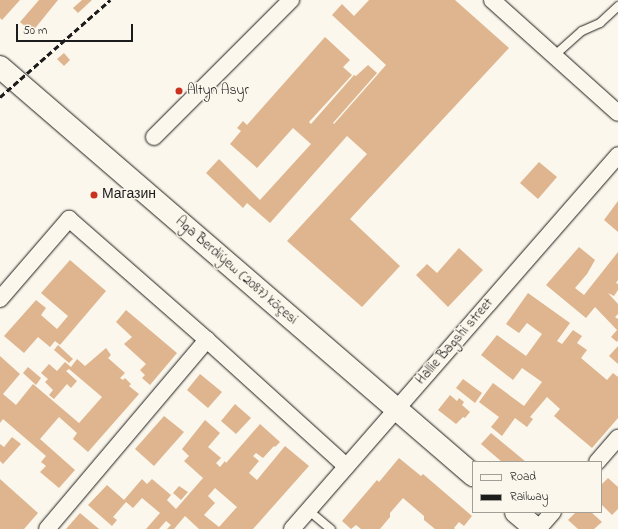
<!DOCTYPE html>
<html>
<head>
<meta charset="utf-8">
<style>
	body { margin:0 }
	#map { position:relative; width:618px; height:529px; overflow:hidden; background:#fbf7ec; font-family:"Indie Flower",sans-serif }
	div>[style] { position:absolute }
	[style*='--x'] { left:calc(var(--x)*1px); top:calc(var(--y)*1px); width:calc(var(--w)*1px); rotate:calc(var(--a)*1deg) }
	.building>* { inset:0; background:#deb58f }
	.roads { filter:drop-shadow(0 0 1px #1c1c1c) drop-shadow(0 0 1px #1c1c1c) }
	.lane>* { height:8px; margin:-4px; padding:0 4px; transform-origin:4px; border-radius:4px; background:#fbf7ec }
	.street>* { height:16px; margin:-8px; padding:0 8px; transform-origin:8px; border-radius:8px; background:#fbf7ec }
	.secondary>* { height:22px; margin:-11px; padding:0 11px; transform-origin:11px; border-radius:11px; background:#fbf7ec }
	.rail>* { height:3px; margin-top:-1.5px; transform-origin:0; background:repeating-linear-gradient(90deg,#1c1c1c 0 6px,transparent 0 9px) }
	.dots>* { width:11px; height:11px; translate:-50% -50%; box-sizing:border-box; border:2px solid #fbf7ec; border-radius:50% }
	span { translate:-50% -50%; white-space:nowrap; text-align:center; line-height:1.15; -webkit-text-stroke:3px #fbf7ec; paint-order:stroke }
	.poi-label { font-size:14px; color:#1c1c1c }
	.left { translate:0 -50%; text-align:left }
	.street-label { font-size:14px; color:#1c1c1c }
	.legend { position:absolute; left:472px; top:461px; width:130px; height:52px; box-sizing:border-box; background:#fbf7ec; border:1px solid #a29f99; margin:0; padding:5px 7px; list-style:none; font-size:12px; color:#1c1c1c }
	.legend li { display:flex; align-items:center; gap:8px; height:20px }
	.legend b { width:20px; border:1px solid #a29f99 }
	.scale { position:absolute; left:16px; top:24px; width:117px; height:18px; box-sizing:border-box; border:2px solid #1c1c1c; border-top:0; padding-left:5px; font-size:12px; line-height:14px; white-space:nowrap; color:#1c1c1c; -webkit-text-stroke:3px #fbf7ec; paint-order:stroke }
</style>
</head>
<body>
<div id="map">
	<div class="building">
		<div style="clip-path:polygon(0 0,20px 0,2px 20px,0 18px)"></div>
		<div style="clip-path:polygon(39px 0,58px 0,32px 32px,20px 22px)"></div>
		<div style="clip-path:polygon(82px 0,92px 0,78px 13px,73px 8px)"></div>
		<div style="clip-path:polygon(369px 0,455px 0,509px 48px,350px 219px,400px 266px,362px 307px,287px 241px,367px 154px,347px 136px,270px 223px,247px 203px,243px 208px,206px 173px,219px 159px,260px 200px,311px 144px,293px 128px,257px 168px,230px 144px,241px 131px,237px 128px,243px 121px,247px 125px,325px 37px,350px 60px,343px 67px,352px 75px,309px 122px,311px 124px,354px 75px,356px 76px,368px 65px,377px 73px,333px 123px,334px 124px,386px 65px,332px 15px,342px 4px,354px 16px)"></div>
		<div style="clip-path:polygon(64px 53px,70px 60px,64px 66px,57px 59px)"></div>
		<div style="clip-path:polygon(539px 162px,557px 177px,538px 199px,520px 183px)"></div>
		<div style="clip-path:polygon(618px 201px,618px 232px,604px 220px)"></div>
		<div style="clip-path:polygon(579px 247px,595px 260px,587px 274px,575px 288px,584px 295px,618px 252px,618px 280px,616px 283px,618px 284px,618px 290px,614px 296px,608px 293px,618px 304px,618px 314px,615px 317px,618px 319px,618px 340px,617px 342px,611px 337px,617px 330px,595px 307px,586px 318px,546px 285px)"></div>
		<div style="clip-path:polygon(459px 248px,483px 270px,448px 307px,416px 275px,427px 264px,437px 273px)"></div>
		<div style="clip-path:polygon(70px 260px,106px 291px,60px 345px,55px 341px,50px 347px,38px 337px,24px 353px,4px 336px,36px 300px,46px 308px,41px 315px,57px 329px,68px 316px,41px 293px)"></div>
		<div style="clip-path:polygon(528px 293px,570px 323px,557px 341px,562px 344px,573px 330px,582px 336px,577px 343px,587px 350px,581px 358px,607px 380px,613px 373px,618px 377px,618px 418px,592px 448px,554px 416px,560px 409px,547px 397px,530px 417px,533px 419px,527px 427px,515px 418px,502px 436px,491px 427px,499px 417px,479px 402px,493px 383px,524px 406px,542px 382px,522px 368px,513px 380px,481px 355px,497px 335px,526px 356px,542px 334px,527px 323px,519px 333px,506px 324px)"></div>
		<div style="clip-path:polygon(126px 310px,177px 353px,150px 385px,142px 378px,145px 375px,140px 370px,146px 364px,124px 344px,132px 337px,116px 322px)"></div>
		<div style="clip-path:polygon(58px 345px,73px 359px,69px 363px,54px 350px)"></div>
		<div style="clip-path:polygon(618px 346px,618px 364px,609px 356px)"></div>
		<div style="clip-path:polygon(106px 348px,111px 355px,108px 358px,125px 373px,120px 378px,123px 380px,125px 378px,131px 384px,129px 386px,139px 394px,88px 452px,73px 439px,77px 433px,59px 417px,40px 439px,75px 470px,59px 488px,40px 472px,46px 466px,41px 462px,46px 456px,3px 419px,0 423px,0 356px,20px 374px,3px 394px,16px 405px,33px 384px,79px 423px,102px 397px,69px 369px,66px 371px,77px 381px,71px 388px,67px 384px,54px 399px,49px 395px,53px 390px,45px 382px,48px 379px,41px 373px,49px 364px,57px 371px,65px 362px,71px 367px,77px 359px,85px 366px)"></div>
		<div style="clip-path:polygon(28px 367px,41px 378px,36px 385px,23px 373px)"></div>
		<div style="clip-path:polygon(200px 374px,222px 392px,208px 408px,187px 390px)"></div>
		<div style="clip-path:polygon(463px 379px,482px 393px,475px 403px,456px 388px)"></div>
		<div style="clip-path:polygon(450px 395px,457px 401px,459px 398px,464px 402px,462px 405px,470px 412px,465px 418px,463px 417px,456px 424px,438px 410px)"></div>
		<div style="clip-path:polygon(235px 404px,251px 418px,236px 434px,221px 421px)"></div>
		<div style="clip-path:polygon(164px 416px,184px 432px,154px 466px,135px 449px)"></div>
		<div style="clip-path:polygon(evenodd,205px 420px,220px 433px,208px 447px,221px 458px,216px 463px,220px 467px,225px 461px,226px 463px,260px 424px,280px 442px,275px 447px,274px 446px,263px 458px,256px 453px,253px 456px,259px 461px,249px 473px,257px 480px,285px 446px,309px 466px,253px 529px,199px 529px,185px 516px,174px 529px,167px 529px,171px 525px,166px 521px,159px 529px,146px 529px,160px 513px,142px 498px,133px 508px,126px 502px,113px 517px,117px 520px,112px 526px,88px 505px,107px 485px,124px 500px,142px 479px,147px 484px,152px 479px,171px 495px,167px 500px,176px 509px,203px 478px,184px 461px,189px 456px,182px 449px,205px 420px,215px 488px,237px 507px,219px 527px,204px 515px,215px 503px,208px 496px,215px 488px)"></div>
		<div style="clip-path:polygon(491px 433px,526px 462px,502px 462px,481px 444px)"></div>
		<div style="clip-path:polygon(12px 437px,21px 444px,3px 464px,0 461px,0 444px,4px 447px)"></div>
		<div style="clip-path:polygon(399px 458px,421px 476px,423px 474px,472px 516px,464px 526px,459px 522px,454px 528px,455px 529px,435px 529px,424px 520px,424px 516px,403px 498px,390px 513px,390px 517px,380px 529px,361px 529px,356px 525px,351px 529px,342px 521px,377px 480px,379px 482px)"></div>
		<div style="clip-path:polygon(608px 478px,618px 487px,618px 509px,612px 515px,601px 504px,601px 485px)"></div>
		<div style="clip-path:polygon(0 479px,38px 513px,24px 529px,0 529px)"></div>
		<div style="clip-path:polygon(179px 486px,188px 492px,181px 500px,173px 493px)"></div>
		<div style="clip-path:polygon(576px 512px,591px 512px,602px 522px,594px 529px,578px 529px,568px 520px)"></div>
		<div style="clip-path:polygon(80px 513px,99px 529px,66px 529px)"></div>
	</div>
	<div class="roads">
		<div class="lane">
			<div style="--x:555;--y:55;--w:36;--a:-42"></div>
			<div style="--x:582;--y:31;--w:20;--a:-24"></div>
			<div style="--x:600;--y:23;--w:25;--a:-43"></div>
			<div style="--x:308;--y:510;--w:30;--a:40"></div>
		</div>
		<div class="street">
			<div style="--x:492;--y:0;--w:169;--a:41.9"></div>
			<div style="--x:154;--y:137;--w:194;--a:-45"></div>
			<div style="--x:0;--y:299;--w:106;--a:-49.2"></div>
			<div style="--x:69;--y:219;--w:184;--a:41.2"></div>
			<div style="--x:207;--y:340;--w:188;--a:42.2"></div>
			<div style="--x:597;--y:462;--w:32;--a:-49"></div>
			<div style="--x:47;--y:529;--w:248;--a:-49.8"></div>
			<div style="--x:292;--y:529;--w:496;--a:-48.9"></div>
			<div style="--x:538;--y:529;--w:23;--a:-49"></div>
		</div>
		<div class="secondary">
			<div style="--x:0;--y:67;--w:625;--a:40.78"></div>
			<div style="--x:516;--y:512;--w:26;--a:40"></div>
		</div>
	</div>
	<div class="rail">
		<div style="--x:0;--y:97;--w:147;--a:-41.4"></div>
	</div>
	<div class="dots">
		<div style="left:179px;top:91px;background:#c8321e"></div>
		<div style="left:94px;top:195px;background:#c8321e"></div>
	</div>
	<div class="poi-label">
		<span class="left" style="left:187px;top:91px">Altyn Asyr</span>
		<span class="left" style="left:102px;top:195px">Магазин</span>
	</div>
	<div class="street-label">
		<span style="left:236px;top:271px;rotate:41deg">Aga Berdiýew (2087) köçesi</span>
		<span style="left:455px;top:342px;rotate:-49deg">Hallie Bagshi street</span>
	</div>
	<ul class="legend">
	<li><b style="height:5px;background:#fbf7ec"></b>Road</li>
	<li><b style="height:5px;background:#1c1c1c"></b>Railway</li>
	</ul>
	<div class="scale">50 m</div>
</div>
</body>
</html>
